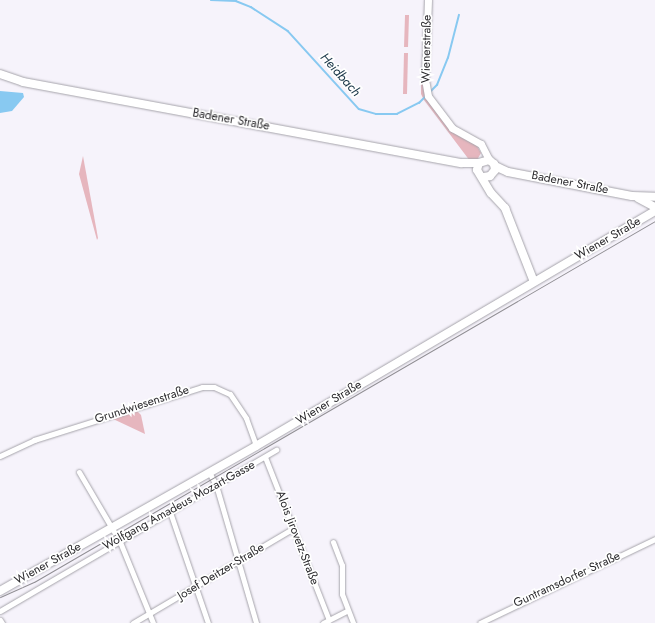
<!DOCTYPE html>
<html>
<head>
<meta charset="utf-8">
<style>
	body { margin:0 }
	#map { position:relative; width:655px; height:623px; overflow:hidden; background:#f6f3fb; font-family:Jost,sans-serif }
	div>[style] { position:absolute }
	[style*='--x'] { left:calc(var(--x)*1px); top:calc(var(--y)*1px); width:calc(var(--w)*1px); rotate:calc(var(--a)*1deg) }
	.green>* { inset:0; background:#e6b6be }
	.water>* { inset:0; background:#88c9f1 }
	.stream>* { height:1.5px; margin:-0.75px; padding:0 0.75px; transform-origin:0.75px; border-radius:0.75px; background:#88c9f1 }
	.roads { filter:drop-shadow(0 0 1px #a6a4ab) drop-shadow(0 0 1px #a6a4ab) }
	.street>* { height:5px; margin:-2.5px; padding:0 2.5px; transform-origin:2.5px; border-radius:2.5px; background:#fff }
	.secondary>* { height:7px; margin:-3.5px; padding:0 3.5px; transform-origin:3.5px; border-radius:3.5px; background:#fff }
	.primary>* { height:8px; margin:-4px; padding:0 4px; transform-origin:4px; border-radius:4px; background:#fff }
	.tram>* { height:1px; margin:-0.5px; padding:0 0.5px; transform-origin:0.5px; border-radius:0.5px; background:#908e93 }
	span { translate:-50% -50%; white-space:nowrap; text-align:center; line-height:1.15; -webkit-text-stroke:3.5px #fff; paint-order:stroke }
	.street-label { font-size:12px; color:#2a292c }
	.water-label { font-size:13px; color:#173446; font-style:italic }
</style>
</head>
<body>
<div id="map">
	<div class="green">
		<div style="clip-path:polygon(405px 15px,409px 15px,408px 47px,404px 47px)"></div>
		<div style="clip-path:polygon(404px 53px,408px 53px,407px 94px,403px 94px)"></div>
		<div style="clip-path:polygon(421px 82px,423px 82px,427px 99px,443px 121px,476px 144px,481px 153px,477px 160px,470px 161px,424px 100px,421px 94px)"></div>
		<div style="clip-path:polygon(83px 156px,98px 238px,97px 240px,79px 174px)"></div>
		<div style="clip-path:polygon(136px 410px,141px 415px,145px 434px,111px 418px)"></div>
	</div>
	<div class="water">
		<div style="clip-path:polygon(0 91px,23px 93px,24px 97px,12px 111px,0 113px)"></div>
	</div>
	<div class="stream">
		<div style="--x:211;--y:0;--w:25;--a:2"></div>
		<div style="--x:236;--y:1;--w:16;--a:22"></div>
		<div style="--x:251;--y:7;--w:44;--a:33"></div>
		<div style="--x:288;--y:31;--w:105;--a:47.7"></div>
		<div style="--x:359;--y:109;--w:18;--a:16"></div>
		<div style="--x:376;--y:114;--w:21;--a:0"></div>
		<div style="--x:397;--y:114;--w:25;--a:-27"></div>
		<div style="--x:419;--y:103;--w:10;--a:-45"></div>
		<div style="--x:430;--y:92;--w:10;--a:-45"></div>
		<div style="--x:437;--y:85;--w:29;--a:-68"></div>
		<div style="--x:448;--y:58;--w:44;--a:-75.7"></div>
	</div>
	<div class="roads">
		<div class="street">
			<div style="--x:0;--y:456;--w:38;--a:-25"></div>
			<div style="--x:34;--y:440;--w:176;--a:-17.5"></div>
			<div style="--x:202;--y:387;--w:12;--a:0"></div>
			<div style="--x:214;--y:387;--w:17;--a:24"></div>
			<div style="--x:230;--y:394;--w:29;--a:56"></div>
			<div style="--x:246;--y:418;--w:30;--a:70"></div>
			<div style="--x:265;--y:457;--w:175;--a:68.6"></div>
			<div style="--x:79;--y:472;--w:81;--a:59.6"></div>
			<div style="--x:120;--y:542;--w:87;--a:67.8"></div>
			<div style="--x:209;--y:472;--w:15;--a:62"></div>
			<div style="--x:216;--y:485;--w:144;--a:73.8"></div>
			<div style="--x:170;--y:512;--w:117;--a:71.1"></div>
			<div style="--x:333;--y:542;--w:25;--a:69"></div>
			<div style="--x:342;--y:565;--w:29;--a:90"></div>
			<div style="--x:342;--y:594;--w:31;--a:69"></div>
			<div style="--x:0;--y:611;--w:320;--a:-30.3"></div>
			<div style="--x:0;--y:620;--w:4;--a:56"></div>
			<div style="--x:133;--y:623;--w:185;--a:-30.6"></div>
			<div style="--x:323;--y:623;--w:27;--a:-27"></div>
			<div style="--x:480;--y:623;--w:194;--a:-25.6"></div>
		</div>
		<div class="secondary">
			<div style="--x:428;--y:0;--w:79;--a:92.2"></div>
			<div style="--x:425;--y:79;--w:17;--a:80"></div>
			<div style="--x:428;--y:96;--w:40;--a:53"></div>
			<div style="--x:452;--y:128;--w:33;--a:29"></div>
			<div style="--x:481;--y:144;--w:18;--a:63"></div>
		</div>
		<div class="primary">
			<div style="--x:0;--y:74;--w:24;--a:19"></div>
			<div style="--x:23;--y:82;--w:446;--a:10.5"></div>
			<div style="--x:462;--y:163;--w:17;--a:0"></div>
			<div style="--x:495;--y:166;--w:14;--a:25"></div>
			<div style="--x:508;--y:172;--w:126;--a:11"></div>
			<div style="--x:632;--y:196;--w:23;--a:2"></div>
			<div style="--x:484;--y:177;--w:6;--a:-9"></div>
			<div style="--x:490;--y:176;--w:8;--a:-50"></div>
			<div style="--x:495;--y:170;--w:6;--a:-99"></div>
			<div style="--x:494;--y:164;--w:6;--a:-141"></div>
			<div style="--x:489;--y:160;--w:10;--a:163"></div>
			<div style="--x:479;--y:163;--w:7;--a:106"></div>
			<div style="--x:477;--y:170;--w:27;--a:59"></div>
			<div style="--x:491;--y:193;--w:21;--a:47"></div>
			<div style="--x:505;--y:208;--w:79;--a:68.6"></div>
			<div style="--x:638;--y:198;--w:19;--a:28"></div>
			<div style="--x:0;--y:591;--w:294;--a:-29.5"></div>
			<div style="--x:256;--y:446;--w:463;--a:-30.5"></div>
		</div>
	</div>
	<div class="tram">
		<div style="--x:0;--y:597;--w:37;--a:-24"></div>
		<div style="--x:34;--y:582;--w:718;--a:-30.17"></div>
	</div>
	<div class="street-label">
		<span style="left:427px;top:49px;rotate:-89deg">Wienerstraße</span>
		<span style="left:231px;top:120px;rotate:10deg">Badener Straße</span>
		<span style="left:570px;top:183px;rotate:11deg">Badener Straße</span>
		<span style="left:608px;top:239px;rotate:-30deg">Wiener Straße</span>
		<span style="left:329px;top:403px;rotate:-31deg">Wiener Straße</span>
		<span style="left:142px;top:405px;rotate:-18deg">Grundwiesenstraße</span>
		<span style="left:179px;top:506px;rotate:-29deg">Wolfgang Amadeus Mozart-Gasse</span>
		<span style="left:297px;top:538px;rotate:69deg">Alois Jirovetz-Straße</span>
		<span style="left:48px;top:564px;rotate:-29deg">Wiener Straße</span>
		<span style="left:221px;top:572px;rotate:-31deg">Josef Deitzer-Straße</span>
		<span style="left:567px;top:580px;rotate:-25deg">Guntramsdorfer Straße</span>
	</div>
	<div class="water-label">
		<span style="left:340px;top:75px;rotate:48deg">Heidbach</span>
	</div>
</div>
</body>
</html>
